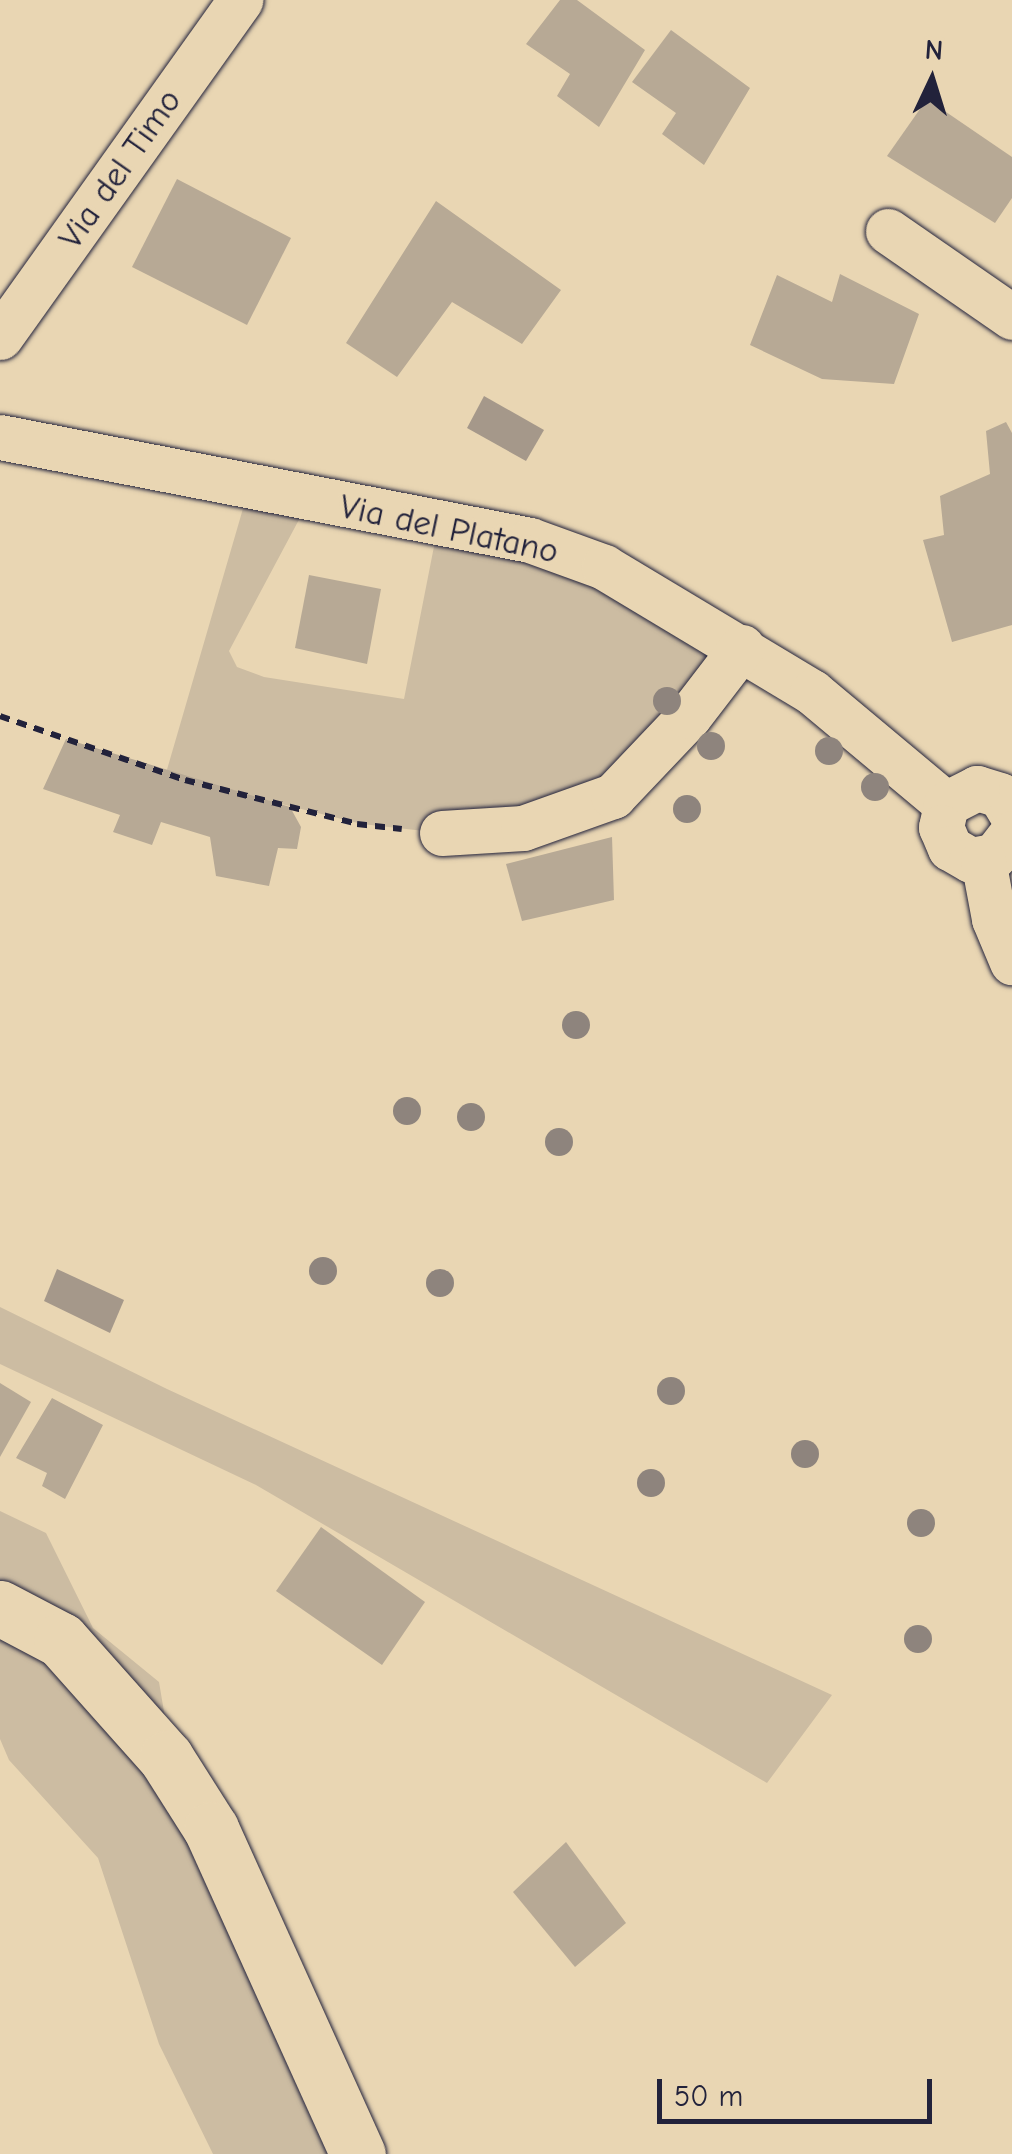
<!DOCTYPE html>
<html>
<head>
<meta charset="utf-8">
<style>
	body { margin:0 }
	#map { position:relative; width:1012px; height:2154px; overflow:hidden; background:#e9d6b3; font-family:"Comic Neue",sans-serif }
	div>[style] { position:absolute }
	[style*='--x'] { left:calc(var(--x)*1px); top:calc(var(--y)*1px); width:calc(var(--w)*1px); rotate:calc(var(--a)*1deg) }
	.green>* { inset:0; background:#ccbca2 }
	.water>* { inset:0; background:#a5988a }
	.building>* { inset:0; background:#b7a995 }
	.path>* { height:6px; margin-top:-3px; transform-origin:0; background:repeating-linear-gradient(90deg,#22223b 0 10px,transparent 0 18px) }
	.roads { filter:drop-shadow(0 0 2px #22223b) drop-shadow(0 0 2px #22223b) }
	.minor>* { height:45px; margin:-22.5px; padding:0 22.5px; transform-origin:22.5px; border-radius:22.5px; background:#e9d6b3 }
	.tertiary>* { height:55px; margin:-27.5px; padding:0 27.5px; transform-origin:27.5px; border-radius:27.5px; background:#e9d6b3 }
	.trees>* { width:28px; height:28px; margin:-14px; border-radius:50%; background:#8e847d }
	span { translate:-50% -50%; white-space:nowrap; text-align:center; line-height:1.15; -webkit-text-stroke:8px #e9d6b3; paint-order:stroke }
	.street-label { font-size:35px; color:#22223b }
	.north { position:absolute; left:882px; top:30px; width:100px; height:100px; -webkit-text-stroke:8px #e9d6b3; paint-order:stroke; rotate:4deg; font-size:28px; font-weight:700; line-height:40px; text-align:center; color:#22223b }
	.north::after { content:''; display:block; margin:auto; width:35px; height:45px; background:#22223b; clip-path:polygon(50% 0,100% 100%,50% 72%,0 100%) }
	.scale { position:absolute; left:657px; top:2079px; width:275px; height:45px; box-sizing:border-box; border:5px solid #22223b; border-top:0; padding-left:12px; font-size:30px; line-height:35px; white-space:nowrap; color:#22223b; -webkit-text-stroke:8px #e9d6b3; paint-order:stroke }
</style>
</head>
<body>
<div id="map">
	<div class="green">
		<div style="clip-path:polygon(249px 488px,310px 499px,229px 651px,237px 667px,264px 677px,404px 699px,439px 521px,742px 647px,613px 796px,442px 833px,362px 824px,185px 780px,166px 773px)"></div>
		<div style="clip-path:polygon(0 1307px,167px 1389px,832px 1695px,767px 1783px,256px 1485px,0 1364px)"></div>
		<div style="clip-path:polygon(0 1511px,46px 1533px,93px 1628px,159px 1682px,174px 1771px,358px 2154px,213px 2154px,159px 2044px,98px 1858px,9px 1760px,0 1739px)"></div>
	</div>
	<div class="water">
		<div style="clip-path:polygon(484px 396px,544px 430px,526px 461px,467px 428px)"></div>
		<div style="clip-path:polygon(57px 1269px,124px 1300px,110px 1333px,44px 1301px)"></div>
	</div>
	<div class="building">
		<div style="clip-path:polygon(560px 0,577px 0,645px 50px,599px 127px,557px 96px,570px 74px,526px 44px)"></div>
		<div style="clip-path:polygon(671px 30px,750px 88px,704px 165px,662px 134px,676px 113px,632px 82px)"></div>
		<div style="clip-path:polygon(927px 99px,1012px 157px,1012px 198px,995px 223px,887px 156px)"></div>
		<div style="clip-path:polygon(177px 179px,291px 238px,247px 325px,132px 267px)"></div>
		<div style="clip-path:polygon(436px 201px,561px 290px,522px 344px,452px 302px,397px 377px,346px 343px)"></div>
		<div style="clip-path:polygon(840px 274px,919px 314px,894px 384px,822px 379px,750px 345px,777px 275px,832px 302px)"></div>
		<div style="clip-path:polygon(1006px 422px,1012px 433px,1012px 625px,952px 642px,923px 540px,944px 535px,940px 496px,990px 474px,986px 431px)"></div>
		<div style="clip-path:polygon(309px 575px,381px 589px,367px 664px,295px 648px)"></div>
		<div style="clip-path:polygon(66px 739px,290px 807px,301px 827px,297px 849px,278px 848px,269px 886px,216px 876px,210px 837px,161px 822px,152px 845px,113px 832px,120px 815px,43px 789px)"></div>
		<div style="clip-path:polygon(612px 837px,614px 900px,522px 921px,506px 864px)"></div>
		<div style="clip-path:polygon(0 1383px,31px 1402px,0 1457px)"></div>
		<div style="clip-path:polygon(52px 1398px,103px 1425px,65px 1499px,42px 1486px,47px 1473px,16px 1458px)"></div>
		<div style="clip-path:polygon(321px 1527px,425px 1602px,382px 1665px,276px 1591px)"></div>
		<div style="clip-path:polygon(566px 1842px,626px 1923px,575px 1967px,513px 1892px)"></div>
	</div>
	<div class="path">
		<div style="--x:0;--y:716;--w:196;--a:19.1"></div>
		<div style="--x:185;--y:780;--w:178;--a:14.3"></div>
		<div style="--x:357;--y:824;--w:45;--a:6.3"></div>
	</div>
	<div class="roads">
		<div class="minor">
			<div style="--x:888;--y:231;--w:151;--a:34.7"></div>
			<div style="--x:0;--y:337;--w:414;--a:-54.5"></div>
			<div style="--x:0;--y:437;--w:540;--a:11"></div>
			<div style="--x:530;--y:540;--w:79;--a:20"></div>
			<div style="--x:604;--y:567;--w:243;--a:31"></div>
			<div style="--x:812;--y:692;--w:175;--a:39.9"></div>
			<div style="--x:1012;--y:815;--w:23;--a:-121"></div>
			<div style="--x:1000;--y:795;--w:24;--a:-163"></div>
			<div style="--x:977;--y:788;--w:35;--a:153"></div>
			<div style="--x:946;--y:804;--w:24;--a:102"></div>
			<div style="--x:941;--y:827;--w:23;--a:67"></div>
			<div style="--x:950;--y:848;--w:24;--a:30"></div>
			<div style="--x:971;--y:860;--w:23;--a:-10"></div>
			<div style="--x:994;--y:856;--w:29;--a:-52"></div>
			<div style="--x:442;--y:833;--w:81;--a:-3.5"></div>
			<div style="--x:523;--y:828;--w:96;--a:-19.6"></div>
			<div style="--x:613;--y:796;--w:110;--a:-46.5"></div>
			<div style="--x:689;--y:716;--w:87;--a:-52.5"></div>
			<div style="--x:983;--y:860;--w:60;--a:79.4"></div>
			<div style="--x:994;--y:919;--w:47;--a:67.3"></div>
		</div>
		<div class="tertiary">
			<div style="--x:0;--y:1608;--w:69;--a:27.7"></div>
			<div style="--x:61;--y:1640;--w:158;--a:48.3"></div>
			<div style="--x:166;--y:1758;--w:84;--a:57.6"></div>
			<div style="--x:211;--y:1829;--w:357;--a:65.7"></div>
		</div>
	</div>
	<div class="trees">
		<div style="left:667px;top:701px"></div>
		<div style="left:711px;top:746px"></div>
		<div style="left:829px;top:751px"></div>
		<div style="left:875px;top:787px"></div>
		<div style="left:687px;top:809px"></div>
		<div style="left:576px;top:1025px"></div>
		<div style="left:407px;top:1111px"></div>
		<div style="left:471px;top:1117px"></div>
		<div style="left:559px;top:1142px"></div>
		<div style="left:323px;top:1271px"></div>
		<div style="left:440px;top:1283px"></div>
		<div style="left:671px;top:1391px"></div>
		<div style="left:805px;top:1454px"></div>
		<div style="left:651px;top:1483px"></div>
		<div style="left:921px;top:1523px"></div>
		<div style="left:918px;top:1639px"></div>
	</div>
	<div class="street-label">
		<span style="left:120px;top:169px;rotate:-55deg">Via del Timo</span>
		<span style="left:449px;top:529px;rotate:12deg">Via del Platano</span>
	</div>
	<div class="north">N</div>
	<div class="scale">50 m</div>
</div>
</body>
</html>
